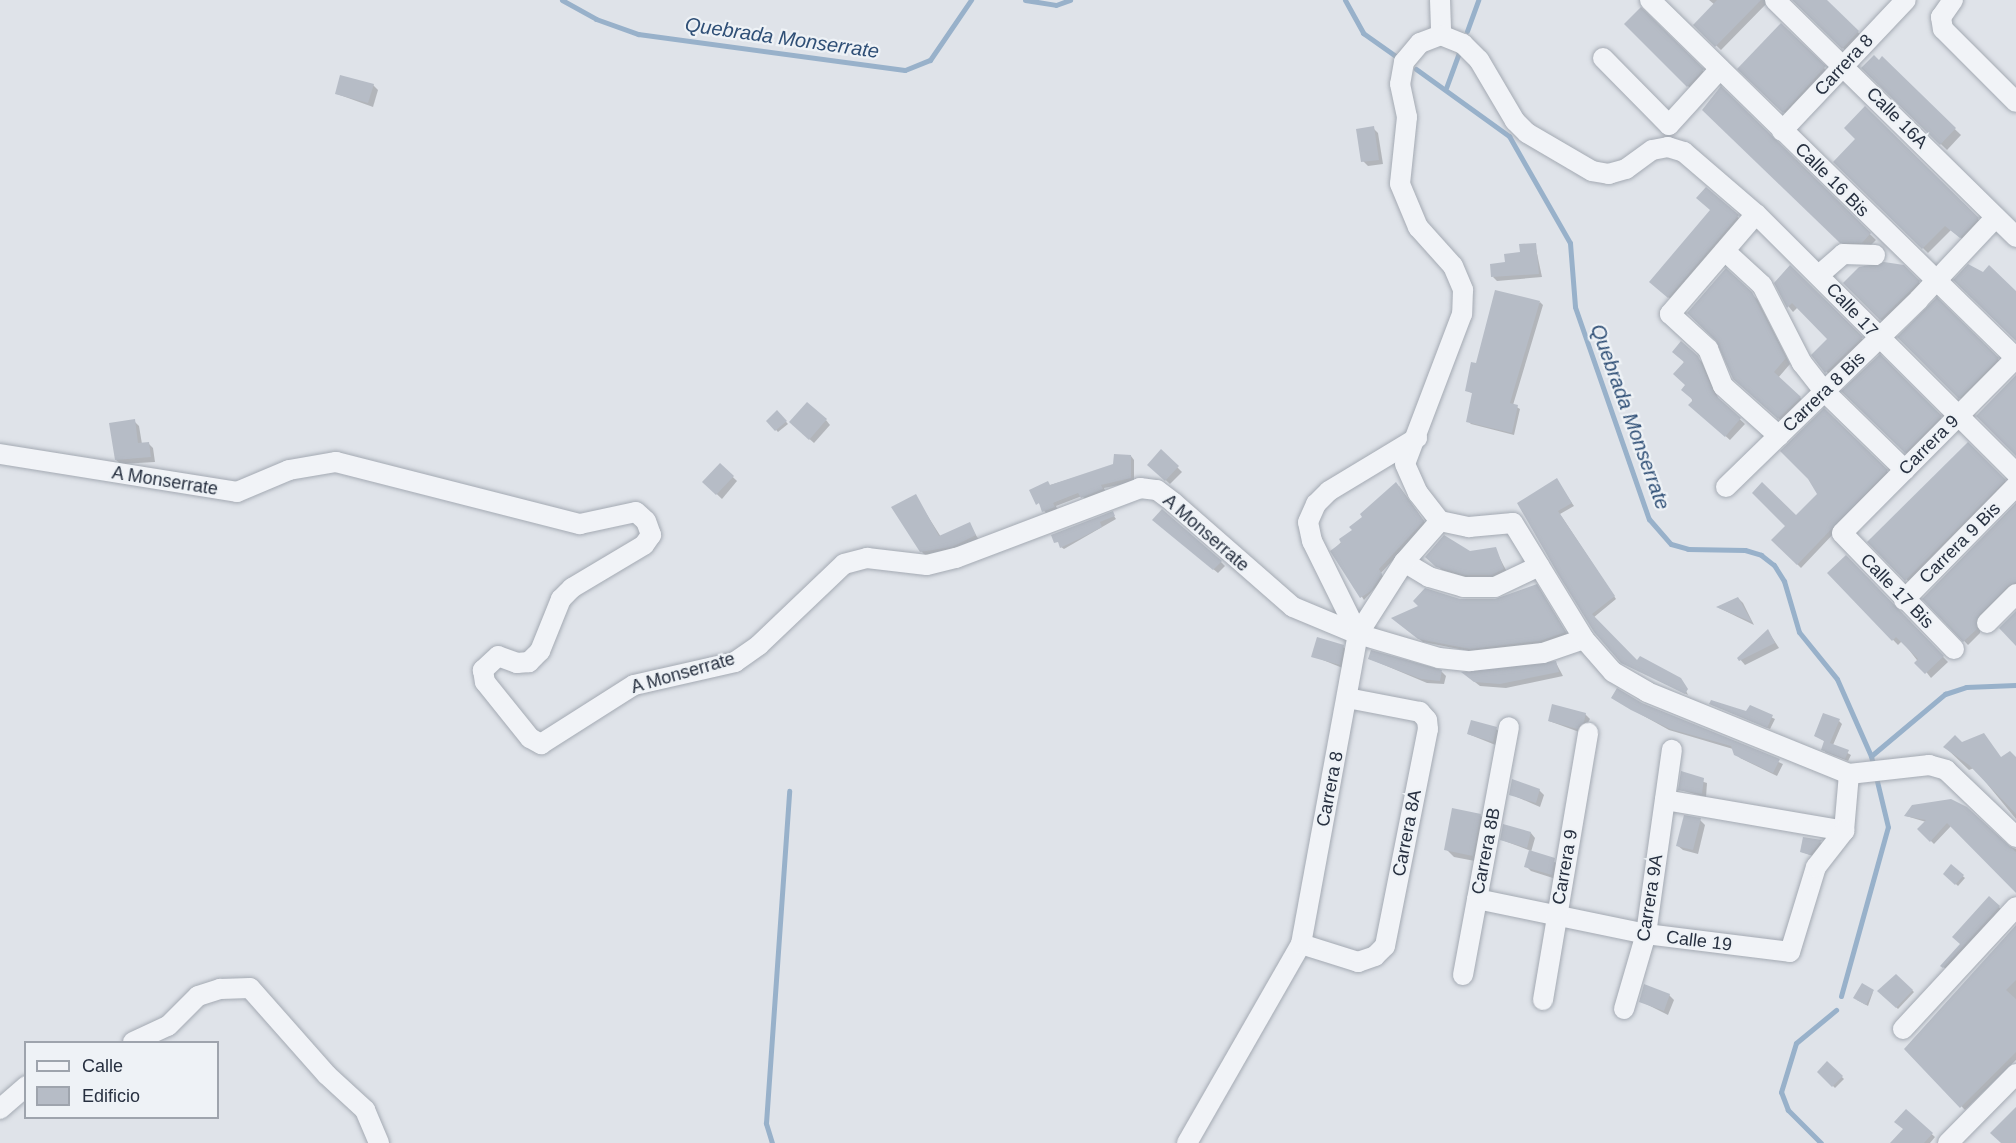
<!DOCTYPE html>
<html>
<head>
<meta charset="utf-8">
<style>
	body { margin:0 }
	#map { position:relative; width:2016px; height:1143px; overflow:hidden; background:#dfe3e9; font-family:Arial,sans-serif }
	div>[style] { position:absolute }
	[style*='--x'] { left:calc(var(--x)*1px); top:calc(var(--y)*1px); width:calc(var(--w)*1px); rotate:calc(var(--a)*1deg) }
	.shadow>* { inset:0; background:#0003 }
	.stream>* { height:5px; margin:-2.5px; padding:0 2.5px; transform-origin:2.5px; border-radius:2.5px; background:#98b1ca }
	.building>* { inset:0; background:#b6bcc6 }
	.roads { filter:drop-shadow(0 0 2px #a4aab3) drop-shadow(0 0 2px #a4aab3) }
	.minor>* { height:20px; margin:-10px; padding:0 10px; transform-origin:10px; border-radius:10px; background:#f1f3f7 }
	span { translate:-50% -50%; white-space:nowrap; text-align:center; line-height:1.15; -webkit-text-stroke:4.5px #eef2f6; paint-order:stroke }
	.street-label { font-size:18px; color:#273040 }
	.water-label { font-size:20px; color:#2f4f76; font-style:italic }
	.legend { position:absolute; left:24px; top:1041px; width:195px; height:78px; box-sizing:border-box; background:#eef2f6; border:2px solid #9ea4ad; margin:0; padding:8px 10px; list-style:none; font-size:18px; color:#273040 }
	.legend li { display:flex; align-items:center; gap:12px; height:30px }
	.legend b { width:30px; border:2px solid #9ea4ad }
</style>
</head>
<body>
<div id="map">
	<div class="shadow">
		<div style="clip-path:polygon(1709px 0,1770px 0,1721px 50px,1695px 25px,1715px 5px)"></div>
		<div style="clip-path:polygon(1794px 0,1824px 0,1863px 37px,1848px 53px)"></div>
		<div style="clip-path:polygon(1641px 9px,1709px 77px,1695px 93px,1626px 24px)"></div>
		<div style="clip-path:polygon(1781px 25px,1829px 73px,1789px 117px,1739px 69px)"></div>
		<div style="clip-path:polygon(1882px 59px,1961px 135px,1947px 150px,1863px 68px)"></div>
		<div style="clip-path:polygon(373px 85px,378px 90px,373px 107px,337px 94px)"></div>
		<div style="clip-path:polygon(1721px 88px,1876px 240px,1868px 248px,1847px 248px,1704px 110px)"></div>
		<div style="clip-path:polygon(1865px 108px,1983px 224px,1966px 242px,1951px 230px,1928px 253px,1835px 162px,1857px 139px)"></div>
		<div style="clip-path:polygon(1373px 128px,1378px 133px,1383px 164px,1368px 166px,1363px 161px)"></div>
		<div style="clip-path:polygon(1706px 189px,1742px 221px,1673px 301px,1655px 286px,1712px 211px)"></div>
		<div style="clip-path:polygon(1535px 244px,1542px 277px,1497px 281px,1493px 277px)"></div>
		<div style="clip-path:polygon(1790px 267px,1866px 343px,1831px 377px,1813px 355px,1829px 338px,1798px 307px,1793px 312px,1789px 307px,1776px 283px)"></div>
		<div style="clip-path:polygon(1903px 267px,1923px 286px,1885px 324px,1845px 283px)"></div>
		<div style="clip-path:polygon(1726px 270px,1757px 299px,1790px 364px,1778px 378px,1805px 402px,1784px 423px,1740px 383px,1720px 343px)"></div>
		<div style="clip-path:polygon(1937px 300px,2003px 364px,1964px 402px,1899px 337px)"></div>
		<div style="clip-path:polygon(1540px 302px,1543px 305px,1513px 405px,1520px 409px,1514px 435px,1471px 424px,1468px 421px,1474px 394px,1466px 390px,1477px 365px)"></div>
		<div style="clip-path:polygon(1681px 343px,1702px 362px,1719px 400px,1745px 424px,1730px 440px,1695px 409px,1687px 385px)"></div>
		<div style="clip-path:polygon(1880px 356px,1945px 422px,1910px 457px,1844px 391px)"></div>
		<div style="clip-path:polygon(1824px 410px,1890px 474px,1801px 568px,1773px 540px,1819px 495px)"></div>
		<div style="clip-path:polygon(777px 412px,788px 424px,778px 432px,768px 421px)"></div>
		<div style="clip-path:polygon(826px 420px,830px 425px,814px 443px,796px 427px)"></div>
		<div style="clip-path:polygon(134px 421px,139px 426px,142px 444px,148px 443px,153px 448px,155px 462px,121px 464px,116px 460px)"></div>
		<div style="clip-path:polygon(1968px 444px,2010px 486px,1912px 585px,1870px 542px)"></div>
		<div style="clip-path:polygon(1161px 451px,1182px 472px,1170px 484px,1149px 465px)"></div>
		<div style="clip-path:polygon(1131px 456px,1134px 460px,1134px 482px,1104px 488px,1106px 493px,1086px 500px,1082px 496px,1056px 506px,1058px 511px,1047px 515px,1031px 491px,1115px 465px)"></div>
		<div style="clip-path:polygon(720px 465px,737px 481px,722px 499px,704px 482px)"></div>
		<div style="clip-path:polygon(1556px 480px,1574px 506px,1560px 514px,1616px 599px,1593px 618px,1638px 663px,1640px 658px,1680px 679px,1688px 695px,1622px 661px,1595px 631px,1519px 504px)"></div>
		<div style="clip-path:polygon(1399px 486px,1426px 524px,1381px 573px,1384px 578px,1364px 600px,1332px 551px)"></div>
		<div style="clip-path:polygon(915px 496px,941px 537px,969px 524px,979px 540px,957px 550px,926px 556px,921px 551px)"></div>
		<div style="clip-path:polygon(2016px 504px,2016px 588px,1982px 619px,1980px 633px,1968px 645px,1924px 599px)"></div>
		<div style="clip-path:polygon(1112px 513px,1116px 519px,1064px 549px,1061px 547px)"></div>
		<div style="clip-path:polygon(1158px 524px,1221px 562px,1225px 566px,1218px 573px)"></div>
		<div style="clip-path:polygon(1495px 549px,1508px 574px,1497px 579px,1470px 579px,1442px 570px,1427px 557px)"></div>
		<div style="clip-path:polygon(1846px 557px,1948px 662px,1931px 678px,1902px 641px,1898px 645px,1829px 573px)"></div>
		<div style="clip-path:polygon(1540px 590px,1568px 636px,1544px 644px,1474px 652px,1423px 642px,1396px 621px,1460px 600px,1495px 600px)"></div>
		<div style="clip-path:polygon(1738px 598px,1743px 603px,1754px 625px,1719px 608px)"></div>
		<div style="clip-path:polygon(1768px 631px,1779px 648px,1745px 665px,1739px 658px)"></div>
		<div style="clip-path:polygon(1343px 647px,1348px 651px,1345px 669px,1313px 656px)"></div>
		<div style="clip-path:polygon(1370px 659px,1442px 672px,1446px 676px,1444px 684px,1427px 683px)"></div>
		<div style="clip-path:polygon(1556px 663px,1563px 676px,1506px 688px,1480px 686px,1467px 676px)"></div>
		<div style="clip-path:polygon(1617px 701px,1642px 704px,1783px 764px,1777px 776px,1740px 758px,1733px 749px,1669px 730px)"></div>
		<div style="clip-path:polygon(1711px 704px,1747px 713px,1750px 707px,1775px 719px,1770px 729px)"></div>
		<div style="clip-path:polygon(1585px 714px,1590px 719px,1582px 733px,1549px 721px)"></div>
		<div style="clip-path:polygon(1839px 721px,1842px 724px,1833px 745px,1851px 755px,1848px 761px,1825px 752px,1826px 742px,1816px 736px)"></div>
		<div style="clip-path:polygon(1496px 729px,1501px 733px,1498px 746px,1468px 734px)"></div>
		<div style="clip-path:polygon(1962px 743px,2002px 758px,2016px 759px,2016px 819px,1974px 768px,1969px 770px,1945px 747px)"></div>
		<div style="clip-path:polygon(1691px 778px,1707px 783px,1706px 797px,1680px 790px)"></div>
		<div style="clip-path:polygon(1539px 790px,1544px 795px,1540px 807px,1510px 794px)"></div>
		<div style="clip-path:polygon(1913px 806px,2016px 849px,2016px 890px,1951px 826px,1934px 844px,1919px 829px,1926px 822px,1906px 816px)"></div>
		<div style="clip-path:polygon(1480px 815px,1488px 823px,1480px 862px,1454px 857px,1446px 849px)"></div>
		<div style="clip-path:polygon(1700px 820px,1705px 825px,1698px 854px,1683px 850px,1678px 846px)"></div>
		<div style="clip-path:polygon(1531px 833px,1535px 838px,1531px 852px,1559px 864px,1556px 879px,1531px 871px,1526px 866px,1531px 851px,1502px 840px)"></div>
		<div style="clip-path:polygon(1804px 838px,1823px 843px,1813px 856px,1802px 852px)"></div>
		<div style="clip-path:polygon(1951px 866px,1965px 878px,1958px 886px,1945px 874px)"></div>
		<div style="clip-path:polygon(1989px 898px,2001px 909px,1946px 969px,1942px 966px,1962px 944px)"></div>
		<div style="clip-path:polygon(2016px 927px,2016px 1060px,1965px 1110px,1906px 1049px)"></div>
		<div style="clip-path:polygon(1896px 976px,1914px 992px,1898px 1009px,1879px 991px)"></div>
		<div style="clip-path:polygon(1873px 992px,1868px 1006px,1857px 1000px)"></div>
		<div style="clip-path:polygon(1669px 995px,1674px 1000px,1668px 1015px,1640px 1001px)"></div>
		<div style="clip-path:polygon(1827px 1063px,1844px 1079px,1835px 1088px,1819px 1072px)"></div>
		<div style="clip-path:polygon(1906px 1111px,1935px 1137px,1930px 1143px,1894px 1143px,1905px 1129px)"></div>
	</div>
	<div class="stream">
		<div style="--x:562;--y:0;--w:39;--a:29"></div>
		<div style="--x:596;--y:19;--w:45;--a:19.7"></div>
		<div style="--x:638;--y:34;--w:269;--a:7.7"></div>
		<div style="--x:905;--y:70;--w:27;--a:-22"></div>
		<div style="--x:930;--y:60;--w:73;--a:-55.7"></div>
		<div style="--x:1025;--y:0;--w:31;--a:9"></div>
		<div style="--x:1056;--y:5;--w:15;--a:-20"></div>
		<div style="--x:1345;--y:0;--w:38;--a:61"></div>
		<div style="--x:1363;--y:33;--w:42;--a:35.2"></div>
		<div style="--x:1467;--y:31;--w:33;--a:-70"></div>
		<div style="--x:1416;--y:69;--w:115;--a:35.8"></div>
		<div style="--x:1509;--y:136;--w:123;--a:60.3"></div>
		<div style="--x:1570;--y:243;--w:64;--a:85.5"></div>
		<div style="--x:1575;--y:307;--w:225;--a:70.8"></div>
		<div style="--x:1649;--y:519;--w:33;--a:49"></div>
		<div style="--x:1671;--y:544;--w:18;--a:16"></div>
		<div style="--x:1688;--y:549;--w:57;--a:1"></div>
		<div style="--x:1745;--y:550;--w:17;--a:17"></div>
		<div style="--x:1761;--y:555;--w:16;--a:38"></div>
		<div style="--x:1774;--y:565;--w:19;--a:58"></div>
		<div style="--x:1784;--y:581;--w:53;--a:73.6"></div>
		<div style="--x:1799;--y:632;--w:60;--a:51"></div>
		<div style="--x:1837;--y:679;--w:84;--a:66.2"></div>
		<div style="--x:1446;--y:88;--w:40;--a:-69.8"></div>
		<div style="--x:1841;--y:996;--w:175;--a:-74.5"></div>
		<div style="--x:1888;--y:827;--w:73;--a:-103.5"></div>
		<div style="--x:1871;--y:756;--w:97;--a:-40"></div>
		<div style="--x:1945;--y:694;--w:22;--a:-18"></div>
		<div style="--x:1966;--y:687;--w:50;--a:-2.3"></div>
		<div style="--x:772;--y:1143;--w:21;--a:-107"></div>
		<div style="--x:766;--y:1123;--w:333;--a:-86"></div>
		<div style="--x:1821;--y:1143;--w:47;--a:-135"></div>
		<div style="--x:1788;--y:1110;--w:19;--a:-111"></div>
		<div style="--x:1781;--y:1092;--w:51;--a:-73"></div>
		<div style="--x:1796;--y:1043;--w:52;--a:-39.5"></div>
	</div>
	<div class="building">
		<div style="clip-path:polygon(1717px 0,1761px 0,1715px 47px,1693px 25px)"></div>
		<div style="clip-path:polygon(1792px 0,1827px 0,1859px 31px,1842px 49px)"></div>
		<div style="clip-path:polygon(1641px 7px,1704px 69px,1687px 87px,1624px 24px)"></div>
		<div style="clip-path:polygon(1781px 23px,1826px 66px,1783px 113px,1737px 69px)"></div>
		<div style="clip-path:polygon(1874px 55px,1879px 60px,1882px 56px,1956px 128px,1940px 145px,1861px 68px)"></div>
		<div style="clip-path:polygon(340px 75px,374px 84px,368px 103px,335px 94px)"></div>
		<div style="clip-path:polygon(1721px 86px,1871px 233px,1862px 243px,1840px 243px,1702px 110px)"></div>
		<div style="clip-path:polygon(1865px 106px,1979px 218px,1960px 238px,1945px 226px,1922px 249px,1833px 162px,1855px 139px,1844px 128px)"></div>
		<div style="clip-path:polygon(1374px 126px,1379px 160px,1361px 162px,1356px 129px)"></div>
		<div style="clip-path:polygon(1706px 187px,1739px 215px,1668px 298px,1649px 282px,1710px 210px,1696px 198px)"></div>
		<div style="clip-path:polygon(1536px 243px,1539px 274px,1491px 277px,1490px 264px,1505px 262px,1504px 254px,1520px 252px,1519px 244px)"></div>
		<div style="clip-path:polygon(1884px 262px,1904px 265px,1920px 281px,1880px 320px,1843px 283px,1859px 267px)"></div>
		<div style="clip-path:polygon(1968px 264px,1983px 272px,1989px 265px,2016px 291px,2016px 341px,1953px 280px)"></div>
		<div style="clip-path:polygon(1790px 265px,1863px 337px,1825px 373px,1811px 355px,1827px 339px,1792px 303px,1787px 308px,1774px 283px)"></div>
		<div style="clip-path:polygon(1726px 268px,1752px 292px,1786px 358px,1774px 372px,1801px 397px,1778px 419px,1733px 379px,1716px 341px,1687px 313px)"></div>
		<div style="clip-path:polygon(1495px 290px,1540px 301px,1510px 403px,1518px 405px,1512px 433px,1466px 422px,1472px 393px,1465px 391px,1471px 362px,1476px 363px)"></div>
		<div style="clip-path:polygon(1937px 297px,1999px 358px,1959px 399px,1897px 337px)"></div>
		<div style="clip-path:polygon(1681px 341px,1698px 356px,1715px 395px,1741px 418px,1725px 437px,1688px 405px,1693px 400px,1681px 390px,1685px 385px,1673px 374px,1684px 362px,1672px 352px)"></div>
		<div style="clip-path:polygon(1880px 354px,1942px 416px,1905px 453px,1841px 391px)"></div>
		<div style="clip-path:polygon(2016px 375px,2016px 456px,1976px 416px)"></div>
		<div style="clip-path:polygon(807px 402px,827px 419px,809px 440px,789px 422px)"></div>
		<div style="clip-path:polygon(1824px 408px,1888px 470px,1797px 565px,1771px 540px,1785px 526px,1752px 493px,1762px 482px,1796px 515px,1817px 494px,1808px 479px,1780px 451px)"></div>
		<div style="clip-path:polygon(777px 410px,787px 421px,775px 431px,766px 421px)"></div>
		<div style="clip-path:polygon(135px 419px,138px 443px,149px 442px,151px 457px,115px 460px,109px 423px)"></div>
		<div style="clip-path:polygon(1968px 442px,2006px 480px,1905px 581px,1867px 542px)"></div>
		<div style="clip-path:polygon(1161px 449px,1179px 466px,1165px 481px,1147px 465px)"></div>
		<div style="clip-path:polygon(1114px 454px,1131px 455px,1131px 478px,1101px 485px,1103px 489px,1081px 498px,1078px 493px,1053px 503px,1055px 507px,1042px 512px,1039px 503px,1036px 505px,1029px 490px,1048px 481px,1050px 485px,1113px 464px)"></div>
		<div style="clip-path:polygon(720px 463px,734px 476px,716px 495px,702px 482px)"></div>
		<div style="clip-path:polygon(1557px 478px,1572px 503px,1558px 511px,1615px 596px,1592px 614px,1637px 660px,1640px 656px,1681px 678px,1688px 689px,1685px 694px,1621px 663px,1594px 632px,1558px 574px,1517px 503px)"></div>
		<div style="clip-path:polygon(1396px 482px,1424px 521px,1379px 569px,1382px 574px,1371px 591px,1360px 598px,1330px 551px,1341px 543px,1339px 539px,1352px 530px,1349px 527px,1362px 517px,1360px 514px)"></div>
		<div style="clip-path:polygon(916px 494px,939px 536px,970px 522px,976px 535px,952px 547px,920px 552px,891px 507px)"></div>
		<div style="clip-path:polygon(2016px 503px,2016px 582px,2008px 586px,1979px 615px,1977px 629px,1963px 642px,1922px 599px)"></div>
		<div style="clip-path:polygon(1162px 509px,1222px 561px,1213px 570px,1152px 520px)"></div>
		<div style="clip-path:polygon(1113px 511px,1115px 516px,1100px 522px,1102px 527px,1079px 539px,1060px 548px,1058px 542px,1054px 543px,1051px 535px)"></div>
		<div style="clip-path:polygon(1444px 535px,1470px 551px,1496px 547px,1504px 569px,1492px 575px,1465px 575px,1436px 567px,1425px 557px)"></div>
		<div style="clip-path:polygon(1846px 555px,1944px 656px,1925px 674px,1914px 663px,1918px 659px,1896px 637px,1892px 641px,1827px 573px)"></div>
		<div style="clip-path:polygon(1537px 584px,1566px 632px,1540px 641px,1470px 649px,1418px 639px,1391px 618px,1418px 606px,1413px 601px,1425px 588px,1460px 599px,1495px 599px)"></div>
		<div style="clip-path:polygon(1738px 597px,1752px 622px,1716px 607px)"></div>
		<div style="clip-path:polygon(2016px 611px,2016px 646px,1999px 628px)"></div>
		<div style="clip-path:polygon(1768px 629px,1775px 643px,1739px 661px,1737px 658px)"></div>
		<div style="clip-path:polygon(1317px 637px,1344px 645px,1340px 665px,1311px 657px)"></div>
		<div style="clip-path:polygon(1371px 650px,1442px 670px,1440px 681px,1421px 679px,1368px 659px)"></div>
		<div style="clip-path:polygon(1556px 661px,1559px 672px,1500px 684px,1474px 682px,1461px 672px)"></div>
		<div style="clip-path:polygon(1617px 688px,1642px 703px,1780px 759px,1773px 773px,1734px 755px,1731px 746px,1670px 729px,1631px 710px,1611px 698px)"></div>
		<div style="clip-path:polygon(1711px 700px,1746px 711px,1750px 705px,1773px 715px,1767px 728px,1709px 704px)"></div>
		<div style="clip-path:polygon(1552px 704px,1586px 713px,1584px 722px,1577px 729px,1548px 721px)"></div>
		<div style="clip-path:polygon(1823px 713px,1840px 719px,1830px 743px,1849px 750px,1845px 759px,1821px 750px,1824px 741px,1814px 736px)"></div>
		<div style="clip-path:polygon(1471px 720px,1497px 727px,1493px 742px,1467px 734px)"></div>
		<div style="clip-path:polygon(1984px 733px,2001px 757px,2010px 751px,2016px 757px,2016px 814px,1969px 765px,1943px 747px,1955px 735px,1962px 742px)"></div>
		<div style="clip-path:polygon(1681px 771px,1704px 778px,1702px 794px,1678px 790px)"></div>
		<div style="clip-path:polygon(1512px 779px,1540px 789px,1536px 803px,1509px 795px)"></div>
		<div style="clip-path:polygon(1951px 799px,1967px 807px,2016px 852px,2016px 893px,1947px 823px,1930px 842px,1917px 829px,1926px 820px,1904px 816px,1912px 805px)"></div>
		<div style="clip-path:polygon(1452px 808px,1481px 814px,1473px 856px,1444px 850px)"></div>
		<div style="clip-path:polygon(1684px 815px,1701px 818px,1693px 850px,1676px 846px)"></div>
		<div style="clip-path:polygon(1503px 824px,1531px 832px,1527px 848px,1500px 840px)"></div>
		<div style="clip-path:polygon(1803px 837px,1822px 840px,1810px 855px,1800px 852px)"></div>
		<div style="clip-path:polygon(1529px 850px,1555px 858px,1552px 875px,1524px 867px)"></div>
		<div style="clip-path:polygon(1951px 864px,1964px 875px,1955px 885px,1943px 874px)"></div>
		<div style="clip-path:polygon(1989px 896px,2000px 906px,1943px 968px,1940px 966px,1960px 944px,1952px 937px)"></div>
		<div style="clip-path:polygon(2016px 925px,2016px 980px,2006px 990px,2016px 999px,2016px 1052px,1960px 1108px,1904px 1049px)"></div>
		<div style="clip-path:polygon(1896px 974px,1913px 990px,1896px 1008px,1877px 991px)"></div>
		<div style="clip-path:polygon(1862px 983px,1874px 990px,1866px 1005px,1853px 998px)"></div>
		<div style="clip-path:polygon(1644px 984px,1670px 994px,1664px 1011px,1639px 1002px)"></div>
		<div style="clip-path:polygon(1827px 1061px,1843px 1076px,1832px 1087px,1817px 1072px)"></div>
		<div style="clip-path:polygon(2016px 1107px,2016px 1143px,2001px 1143px,1990px 1133px)"></div>
		<div style="clip-path:polygon(1906px 1109px,1933px 1133px,1924px 1143px,1890px 1143px,1903px 1129px,1894px 1122px)"></div>
	</div>
	<div class="roads">
		<div class="minor">
			<div style="--x:1440;--y:0;--w:35;--a:88"></div>
			<div style="--x:1650;--y:0;--w:512;--a:44.37"></div>
			<div style="--x:1775;--y:0;--w:338;--a:44.5"></div>
			<div style="--x:1953;--y:0;--w:21;--a:125"></div>
			<div style="--x:1941;--y:17;--w:12;--a:81"></div>
			<div style="--x:1943;--y:29;--w:103;--a:45"></div>
			<div style="--x:1603;--y:58;--w:94;--a:45.4"></div>
			<div style="--x:1669;--y:125;--w:76;--a:-47.7"></div>
			<div style="--x:1782;--y:131;--w:180;--a:-46.6"></div>
			<div style="--x:1756;--y:214;--w:132;--a:130.7"></div>
			<div style="--x:1670;--y:314;--w:52;--a:42.6"></div>
			<div style="--x:1708;--y:349;--w:40;--a:68"></div>
			<div style="--x:1723;--y:386;--w:75;--a:41.8"></div>
			<div style="--x:1725;--y:251;--w:50;--a:42.6"></div>
			<div style="--x:1762;--y:285;--w:88;--a:62.9"></div>
			<div style="--x:1802;--y:363;--w:36;--a:52"></div>
			<div style="--x:1824;--y:391;--w:113;--a:44.3"></div>
			<div style="--x:1819;--y:275;--w:32;--a:-41"></div>
			<div style="--x:1843;--y:254;--w:32;--a:2"></div>
			<div style="--x:0;--y:454;--w:240;--a:9.1"></div>
			<div style="--x:237;--y:492;--w:56;--a:-22.9"></div>
			<div style="--x:289;--y:470;--w:48;--a:-9.7"></div>
			<div style="--x:336;--y:462;--w:252;--a:14.3"></div>
			<div style="--x:580;--y:524;--w:57;--a:-12.1"></div>
			<div style="--x:636;--y:512;--w:13;--a:42"></div>
			<div style="--x:646;--y:521;--w:15;--a:70"></div>
			<div style="--x:651;--y:535;--w:12;--a:125"></div>
			<div style="--x:644;--y:545;--w:84;--a:149.2"></div>
			<div style="--x:572;--y:588;--w:16;--a:135"></div>
			<div style="--x:561;--y:599;--w:56;--a:112"></div>
			<div style="--x:540;--y:651;--w:16;--a:135"></div>
			<div style="--x:529;--y:662;--w:12;--a:175"></div>
			<div style="--x:517;--y:663;--w:20;--a:-160"></div>
			<div style="--x:498;--y:656;--w:21;--a:137"></div>
			<div style="--x:483;--y:670;--w:12;--a:81"></div>
			<div style="--x:485;--y:682;--w:72;--a:51.2"></div>
			<div style="--x:530;--y:738;--w:13;--a:29"></div>
			<div style="--x:541;--y:744;--w:110;--a:-32.4"></div>
			<div style="--x:634;--y:685;--w:104;--a:-12.8"></div>
			<div style="--x:735;--y:662;--w:29;--a:-35"></div>
			<div style="--x:759;--y:645;--w:117;--a:-43.6"></div>
			<div style="--x:844;--y:564;--w:24;--a:-15"></div>
			<div style="--x:867;--y:558;--w:60;--a:6.7"></div>
			<div style="--x:927;--y:565;--w:30;--a:-14"></div>
			<div style="--x:956;--y:558;--w:197;--a:-20.8"></div>
			<div style="--x:1140;--y:488;--w:17;--a:7"></div>
			<div style="--x:1157;--y:490;--w:21;--a:37"></div>
			<div style="--x:1174;--y:503;--w:158;--a:41.2"></div>
			<div style="--x:1293;--y:607;--w:70;--a:22.6"></div>
			<div style="--x:1358;--y:634;--w:84;--a:16.5"></div>
			<div style="--x:1439;--y:658;--w:31;--a:6"></div>
			<div style="--x:1470;--y:661;--w:73;--a:-6.3"></div>
			<div style="--x:1543;--y:653;--w:43;--a:-18.9"></div>
			<div style="--x:2016;--y:473;--w:367;--a:-135.1"></div>
			<div style="--x:1756;--y:214;--w:95;--a:-139.3"></div>
			<div style="--x:1684;--y:152;--w:17;--a:-163"></div>
			<div style="--x:1668;--y:147;--w:16;--a:169"></div>
			<div style="--x:1652;--y:150;--w:32;--a:144"></div>
			<div style="--x:1626;--y:169;--w:18;--a:164"></div>
			<div style="--x:1609;--y:174;--w:17;--a:-170"></div>
			<div style="--x:1592;--y:171;--w:75;--a:-149.7"></div>
			<div style="--x:1527;--y:133;--w:17;--a:-135"></div>
			<div style="--x:1515;--y:121;--w:71;--a:-120.5"></div>
			<div style="--x:1479;--y:60;--w:23;--a:-135"></div>
			<div style="--x:1463;--y:44;--w:24;--a:-158"></div>
			<div style="--x:1441;--y:35;--w:22;--a:159"></div>
			<div style="--x:1420;--y:43;--w:25;--a:130"></div>
			<div style="--x:1404;--y:62;--w:22;--a:100"></div>
			<div style="--x:1400;--y:84;--w:34;--a:78"></div>
			<div style="--x:1407;--y:117;--w:67;--a:96"></div>
			<div style="--x:1400;--y:184;--w:47;--a:67.3"></div>
			<div style="--x:1418;--y:227;--w:52;--a:48.1"></div>
			<div style="--x:1453;--y:266;--w:26;--a:67"></div>
			<div style="--x:1463;--y:290;--w:24;--a:92"></div>
			<div style="--x:1462;--y:314;--w:160;--a:110.8"></div>
			<div style="--x:1405;--y:464;--w:32;--a:66"></div>
			<div style="--x:1418;--y:493;--w:36;--a:52"></div>
			<div style="--x:1440;--y:521;--w:30;--a:12"></div>
			<div style="--x:1469;--y:527;--w:44;--a:-5.2"></div>
			<div style="--x:1513;--y:523;--w:136;--a:58.5"></div>
			<div style="--x:1584;--y:639;--w:44;--a:48.7"></div>
			<div style="--x:1613;--y:672;--w:39;--a:30"></div>
			<div style="--x:1647;--y:692;--w:218;--a:22.1"></div>
			<div style="--x:1849;--y:774;--w:81;--a:-6.4"></div>
			<div style="--x:1929;--y:765;--w:18;--a:16"></div>
			<div style="--x:1946;--y:770;--w:97;--a:43.7"></div>
			<div style="--x:1726;--y:487;--w:269;--a:-44.2"></div>
			<div style="--x:1919;--y:299;--w:112;--a:-46.8"></div>
			<div style="--x:1404;--y:562;--w:29;--a:31"></div>
			<div style="--x:1429;--y:577;--w:35;--a:16"></div>
			<div style="--x:1463;--y:587;--w:32;--a:0"></div>
			<div style="--x:1495;--y:587;--w:49;--a:-25.5"></div>
			<div style="--x:1904;--y:600;--w:160;--a:-45.5"></div>
			<div style="--x:1987;--y:623;--w:41;--a:-45"></div>
			<div style="--x:1358;--y:634;--w:104;--a:-116.3"></div>
			<div style="--x:1312;--y:541;--w:19;--a:-102"></div>
			<div style="--x:1308;--y:522;--w:20;--a:-66"></div>
			<div style="--x:1316;--y:504;--w:18;--a:-45"></div>
			<div style="--x:1329;--y:491;--w:103;--a:-31.1"></div>
			<div style="--x:1954;--y:649;--w:161;--a:-134"></div>
			<div style="--x:1842;--y:533;--w:247;--a:-45.2"></div>
			<div style="--x:1665;--y:800;--w:182;--a:9.8"></div>
			<div style="--x:1844;--y:831;--w:57;--a:-85"></div>
			<div style="--x:1477;--y:899;--w:173;--a:11.7"></div>
			<div style="--x:1646;--y:934;--w:145;--a:7.1"></div>
			<div style="--x:1790;--y:952;--w:89;--a:-73"></div>
			<div style="--x:1816;--y:867;--w:46;--a:-52.1"></div>
			<div style="--x:1301;--y:944;--w:60;--a:17.5"></div>
			<div style="--x:1358;--y:962;--w:18;--a:-19"></div>
			<div style="--x:1375;--y:956;--w:14;--a:-45"></div>
			<div style="--x:1385;--y:946;--w:221;--a:-78.8"></div>
			<div style="--x:1428;--y:729;--w:9;--a:-96"></div>
			<div style="--x:1427;--y:720;--w:11;--a:-131"></div>
			<div style="--x:1420;--y:712;--w:74;--a:-169.1"></div>
			<div style="--x:1463;--y:975;--w:252;--a:-79.5"></div>
			<div style="--x:1543;--y:1000;--w:271;--a:-80.4"></div>
			<div style="--x:1624;--y:1009;--w:78;--a:-73.7"></div>
			<div style="--x:1646;--y:934;--w:186;--a:-82"></div>
			<div style="--x:1903;--y:1029;--w:166;--a:-47.2"></div>
			<div style="--x:133;--y:1042;--w:38;--a:-25"></div>
			<div style="--x:168;--y:1026;--w:42;--a:-45"></div>
			<div style="--x:198;--y:996;--w:23;--a:-18"></div>
			<div style="--x:220;--y:989;--w:30;--a:-2"></div>
			<div style="--x:250;--y:988;--w:116;--a:48.5"></div>
			<div style="--x:327;--y:1075;--w:52;--a:42.6"></div>
			<div style="--x:365;--y:1110;--w:36;--a:67"></div>
			<div style="--x:0;--y:1109;--w:35;--a:-41"></div>
			<div style="--x:1187;--y:1143;--w:229;--a:-60.2"></div>
			<div style="--x:1301;--y:944;--w:315;--a:-79.6"></div>
			<div style="--x:1358;--y:634;--w:85;--a:-57.4"></div>
			<div style="--x:1404;--y:562;--w:55;--a:-48.7"></div>
			<div style="--x:1948;--y:1143;--w:97;--a:-45.4"></div>
		</div>
	</div>
	<div class="street-label">
		<span style="left:1844px;top:65px;rotate:-47deg">Carrera 8</span>
		<span style="left:1897px;top:118px;rotate:45deg">Calle 16A</span>
		<span style="left:1832px;top:180px;rotate:45deg">Calle 16 Bis</span>
		<span style="left:1852px;top:310px;rotate:47deg">Calle 17</span>
		<span style="left:1824px;top:392px;rotate:-44deg">Carrera 8 Bis</span>
		<span style="left:1929px;top:445px;rotate:-45deg">Carrera 9</span>
		<span style="left:165px;top:481px;rotate:9deg">A Monserrate</span>
		<span style="left:1206px;top:533px;rotate:41deg">A Monserrate</span>
		<span style="left:1960px;top:543px;rotate:-45deg">Carrera 9 Bis</span>
		<span style="left:1897px;top:591px;rotate:46deg">Calle 17 Bis</span>
		<span style="left:683px;top:673px;rotate:-16deg">A Monserrate</span>
		<span style="left:1330px;top:789px;rotate:-79deg">Carrera 8</span>
		<span style="left:1407px;top:833px;rotate:-79deg">Carrera 8A</span>
		<span style="left:1486px;top:851px;rotate:-79deg">Carrera 8B</span>
		<span style="left:1565px;top:867px;rotate:-80deg">Carrera 9</span>
		<span style="left:1650px;top:898px;rotate:-81deg">Carrera 9A</span>
		<span style="left:1699px;top:941px;rotate:7deg">Calle 19</span>
	</div>
	<div class="water-label">
		<span style="left:782px;top:38px;rotate:8deg">Quebrada Monserrate</span>
		<span style="left:1630px;top:417px;rotate:70deg">Quebrada Monserrate</span>
	</div>
	<ul class="legend">
	<li><b style="height:8px;background:#f1f3f7"></b>Calle</li>
	<li><b style="height:16px;background:#b6bcc6"></b>Edificio</li>
	</ul>
</div>
</body>
</html>
